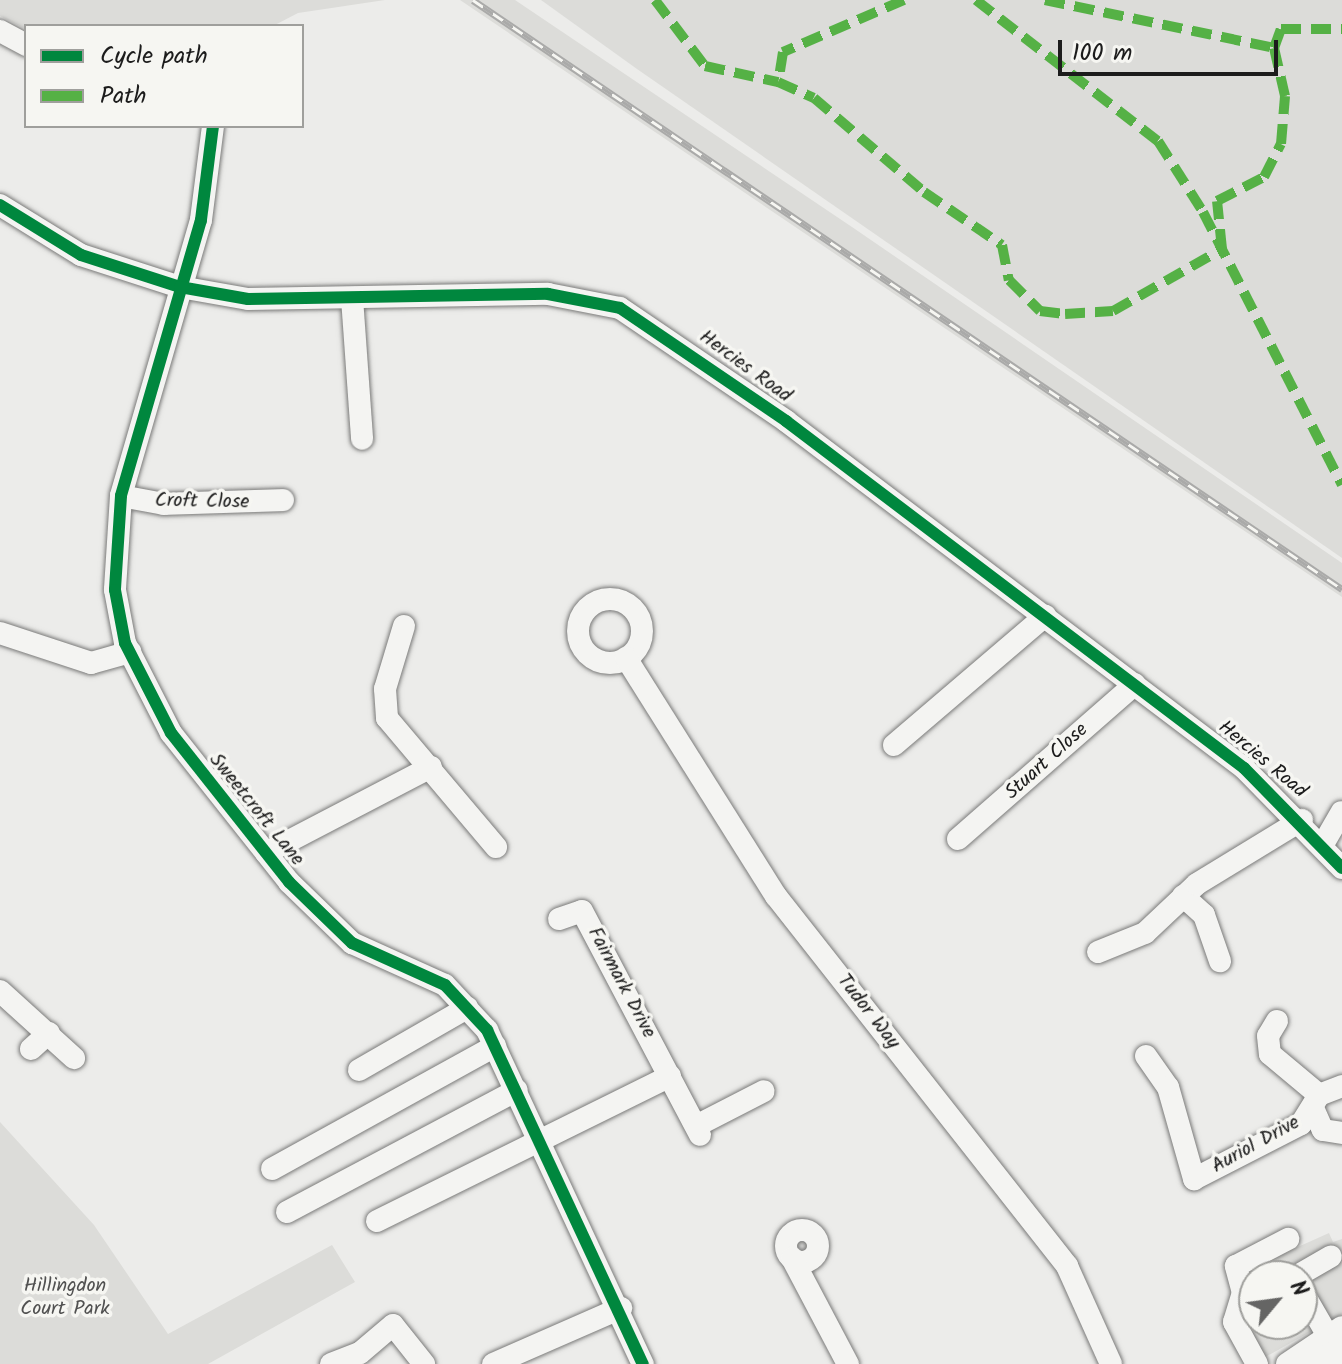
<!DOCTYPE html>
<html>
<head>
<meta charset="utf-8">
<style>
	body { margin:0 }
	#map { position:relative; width:1342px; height:1364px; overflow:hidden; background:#ececea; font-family:Kalam,sans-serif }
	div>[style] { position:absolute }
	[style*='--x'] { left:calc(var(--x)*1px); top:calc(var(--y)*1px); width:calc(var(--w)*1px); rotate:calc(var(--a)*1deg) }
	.built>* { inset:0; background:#dcdcd9 }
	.roads { filter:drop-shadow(0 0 2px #7a7a79) drop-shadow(0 0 2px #7a7a79) }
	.minor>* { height:22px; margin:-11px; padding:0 11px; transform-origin:11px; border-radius:11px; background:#f4f4f2 }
	.minor>.ring { margin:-11px; padding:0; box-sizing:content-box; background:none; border:22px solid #f4f4f2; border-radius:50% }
	.major>* { height:26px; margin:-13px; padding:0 13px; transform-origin:13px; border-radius:13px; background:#f4f4f2 }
	.rail>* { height:7px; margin-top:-3.5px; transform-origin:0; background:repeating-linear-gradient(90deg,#f6f6f2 0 12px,#aaaaa9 0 24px); box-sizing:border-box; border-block:2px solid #aaaaa9 }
	.quiet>* { height:10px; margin-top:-5px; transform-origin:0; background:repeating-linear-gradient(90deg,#55b145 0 20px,transparent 0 30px) }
	.cycleway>* { height:12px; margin:-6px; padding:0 6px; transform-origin:6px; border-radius:6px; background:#00873e }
	span { translate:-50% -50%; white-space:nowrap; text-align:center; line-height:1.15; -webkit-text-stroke:7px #f6f6f2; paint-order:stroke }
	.street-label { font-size:20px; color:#1c1c1c }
	.park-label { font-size:20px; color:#515151 }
	.legend { position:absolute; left:24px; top:24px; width:280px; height:104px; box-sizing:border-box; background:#f6f6f2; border:2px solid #9f9f9c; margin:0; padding:10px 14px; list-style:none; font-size:24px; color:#1c1c1c }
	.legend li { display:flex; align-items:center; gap:16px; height:40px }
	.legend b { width:40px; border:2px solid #9f9f9c }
	.north { position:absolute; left:1238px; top:1260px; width:80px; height:80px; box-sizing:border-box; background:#f6f6f2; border:2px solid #9f9f9c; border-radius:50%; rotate:61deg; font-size:22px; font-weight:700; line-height:32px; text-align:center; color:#1c1c1c }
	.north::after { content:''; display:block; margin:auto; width:28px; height:36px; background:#656564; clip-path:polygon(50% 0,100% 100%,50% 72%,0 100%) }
	.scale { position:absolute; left:1058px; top:40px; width:220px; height:36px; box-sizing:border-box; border:4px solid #1c1c1c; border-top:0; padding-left:10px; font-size:24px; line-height:28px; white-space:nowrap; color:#1c1c1c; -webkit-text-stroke:6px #f6f6f2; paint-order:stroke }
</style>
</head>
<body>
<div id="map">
	<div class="built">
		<div style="clip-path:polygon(0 0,385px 0,298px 13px,273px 26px,26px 29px,0 16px)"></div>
		<div style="clip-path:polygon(460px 0,515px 0,852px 227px,1342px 563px,1342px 597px)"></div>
		<div style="clip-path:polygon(541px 0,1342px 0,1342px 558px,637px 69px)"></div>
		<div style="clip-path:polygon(0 1122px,94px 1225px,168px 1334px,332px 1245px,355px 1282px,208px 1364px,0 1364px)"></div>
		<div style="clip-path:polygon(1329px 1233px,1333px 1242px,1342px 1239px,1342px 1314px,1260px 1360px,1249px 1335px,1254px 1296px,1254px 1324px,1302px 1324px,1302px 1276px,1257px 1276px,1258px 1265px)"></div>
	</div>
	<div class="roads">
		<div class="minor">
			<div style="--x:0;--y:31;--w:30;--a:28"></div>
			<div style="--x:213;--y:126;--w:95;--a:97.3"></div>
			<div style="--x:201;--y:220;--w:287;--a:106.2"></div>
			<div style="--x:121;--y:496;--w:94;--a:93.7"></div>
			<div style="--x:115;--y:590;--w:54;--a:79.3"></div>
			<div style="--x:125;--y:643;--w:101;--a:62.9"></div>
			<div style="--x:171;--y:733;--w:190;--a:51.6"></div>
			<div style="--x:289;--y:882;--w:88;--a:44.1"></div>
			<div style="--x:352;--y:943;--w:102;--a:24.3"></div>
			<div style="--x:445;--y:985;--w:62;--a:47"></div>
			<div style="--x:487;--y:1030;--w:369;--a:65"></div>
			<div style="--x:0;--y:205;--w:95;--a:31.7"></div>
			<div style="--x:81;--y:255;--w:104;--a:17.9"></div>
			<div style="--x:180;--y:287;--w:69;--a:10"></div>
			<div style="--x:248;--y:299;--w:300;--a:-1"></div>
			<div style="--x:548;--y:294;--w:73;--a:11"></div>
			<div style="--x:620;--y:308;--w:201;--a:34.2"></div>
			<div style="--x:786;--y:421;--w:575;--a:37.15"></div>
			<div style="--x:1244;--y:768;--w:140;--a:45.6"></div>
			<div style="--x:352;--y:298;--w:141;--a:85.9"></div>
			<div style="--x:121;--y:496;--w:44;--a:10.5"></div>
			<div style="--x:164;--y:504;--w:119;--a:-1.9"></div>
			<div class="ring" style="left:578px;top:599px;width:42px;height:42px"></div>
			<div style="--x:404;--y:626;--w:66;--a:106.8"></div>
			<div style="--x:385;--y:689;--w:29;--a:86"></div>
			<div style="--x:387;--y:718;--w:169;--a:49.8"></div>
			<div style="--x:0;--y:633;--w:96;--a:18.2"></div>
			<div style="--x:91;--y:663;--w:41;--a:-15.8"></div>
			<div style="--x:626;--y:658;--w:281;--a:57.8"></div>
			<div style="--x:776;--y:896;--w:471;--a:51.8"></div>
			<div style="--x:1067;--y:1266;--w:107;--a:65.8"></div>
			<div style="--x:894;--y:745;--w:199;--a:-40.5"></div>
			<div style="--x:958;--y:839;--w:235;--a:-41.2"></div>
			<div style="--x:1322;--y:846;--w:39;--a:-60"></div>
			<div style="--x:266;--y:853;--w:186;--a:-27.5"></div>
			<div style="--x:1183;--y:896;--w:28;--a:42"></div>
			<div style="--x:1204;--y:915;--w:49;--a:70.8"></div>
			<div style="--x:559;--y:919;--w:24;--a:-19"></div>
			<div style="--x:582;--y:911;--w:253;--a:62.2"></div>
			<div style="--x:1098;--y:952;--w:51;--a:-22"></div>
			<div style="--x:1145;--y:933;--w:71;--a:-43.3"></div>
			<div style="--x:1197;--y:884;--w:123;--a:-31.4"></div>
			<div style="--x:0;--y:991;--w:100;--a:42.2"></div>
			<div style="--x:1277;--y:1021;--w:17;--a:121"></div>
			<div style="--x:1268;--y:1036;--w:18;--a:84"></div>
			<div style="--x:1270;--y:1054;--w:64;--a:39.9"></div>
			<div style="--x:31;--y:1049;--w:24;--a:-42"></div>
			<div style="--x:1146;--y:1056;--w:38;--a:55"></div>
			<div style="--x:1168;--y:1087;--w:96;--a:74.2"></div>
			<div style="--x:1194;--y:1179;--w:120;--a:-27.2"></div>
			<div style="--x:1301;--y:1124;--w:34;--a:-58"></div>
			<div style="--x:1319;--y:1095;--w:25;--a:-21"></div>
			<div style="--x:359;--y:1070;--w:125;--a:-29.9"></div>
			<div style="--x:1313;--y:1108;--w:24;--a:66"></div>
			<div style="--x:1323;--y:1130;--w:19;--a:9"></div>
			<div style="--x:696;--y:1126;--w:76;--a:-27.2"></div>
			<div style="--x:272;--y:1169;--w:255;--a:-28.9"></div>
			<div style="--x:287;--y:1212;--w:260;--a:-27.9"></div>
			<div style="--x:377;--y:1221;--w:327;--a:-26.3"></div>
			<div class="ring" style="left:786px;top:1230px;width:10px;height:10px"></div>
			<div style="--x:792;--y:1258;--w:120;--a:62.2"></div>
			<div style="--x:1297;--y:1276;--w:39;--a:-30"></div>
			<div style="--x:1302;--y:1291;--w:52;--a:60"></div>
			<div style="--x:331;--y:1364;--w:31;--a:-21"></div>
			<div style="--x:360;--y:1353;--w:43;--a:-40.3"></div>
			<div style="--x:393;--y:1325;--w:50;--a:51.5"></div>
			<div style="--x:493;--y:1364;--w:140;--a:-23.6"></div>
			<div style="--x:1257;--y:1364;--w:48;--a:-118.7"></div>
			<div style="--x:1234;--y:1322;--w:30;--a:-73"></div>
			<div style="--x:1243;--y:1293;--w:28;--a:-105"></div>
			<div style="--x:1236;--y:1266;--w:59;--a:-27.4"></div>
			<div style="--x:1287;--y:1364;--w:66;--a:-33.9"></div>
		</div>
		<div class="major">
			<div style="--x:1316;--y:1364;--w:30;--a:-28"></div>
		</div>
	</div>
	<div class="rail">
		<div style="--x:473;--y:0;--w:1050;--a:34.13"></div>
	</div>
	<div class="quiet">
		<div style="--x:655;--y:0;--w:83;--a:52.9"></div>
		<div style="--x:705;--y:66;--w:75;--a:12.4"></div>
		<div style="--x:904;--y:0;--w:132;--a:156.7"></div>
		<div style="--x:783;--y:52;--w:30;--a:99"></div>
		<div style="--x:778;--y:82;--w:39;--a:24"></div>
		<div style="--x:814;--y:98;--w:145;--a:40.5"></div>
		<div style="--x:924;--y:192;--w:94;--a:34.2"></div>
		<div style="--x:1002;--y:245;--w:36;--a:79"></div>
		<div style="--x:1009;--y:280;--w:44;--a:45"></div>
		<div style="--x:1040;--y:311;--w:25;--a:7"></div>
		<div style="--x:1065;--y:314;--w:48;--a:-3.6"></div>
		<div style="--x:1113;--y:311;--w:125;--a:-29.6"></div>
		<div style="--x:1222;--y:249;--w:48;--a:-95.9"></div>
		<div style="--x:1217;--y:201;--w:53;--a:-27.1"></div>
		<div style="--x:1264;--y:177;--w:37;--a:-63"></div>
		<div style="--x:1281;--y:144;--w:48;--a:-85.2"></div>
		<div style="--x:1285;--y:96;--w:49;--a:-102.9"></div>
		<div style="--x:1274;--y:48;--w:20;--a:-70"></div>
		<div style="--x:1281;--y:29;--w:61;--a:0"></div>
		<div style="--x:976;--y:0;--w:230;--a:37.8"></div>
		<div style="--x:1158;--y:141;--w:84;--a:57.6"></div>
		<div style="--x:1203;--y:212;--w:306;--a:63"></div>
		<div style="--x:1045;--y:0;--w:234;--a:11.8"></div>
	</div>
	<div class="cycleway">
		<div style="--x:213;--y:126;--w:95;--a:97.3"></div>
		<div style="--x:201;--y:220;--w:287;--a:106.2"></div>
		<div style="--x:121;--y:496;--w:94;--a:93.7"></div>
		<div style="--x:115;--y:590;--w:54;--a:79.3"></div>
		<div style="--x:125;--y:643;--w:101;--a:62.9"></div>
		<div style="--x:171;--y:733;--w:190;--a:51.6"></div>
		<div style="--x:289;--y:882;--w:88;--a:44.1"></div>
		<div style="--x:352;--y:943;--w:102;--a:24.3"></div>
		<div style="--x:445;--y:985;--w:62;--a:47"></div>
		<div style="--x:487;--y:1030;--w:369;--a:65"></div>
		<div style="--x:0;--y:205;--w:95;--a:31.7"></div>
		<div style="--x:81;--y:255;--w:104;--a:17.9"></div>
		<div style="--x:180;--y:287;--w:69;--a:10"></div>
		<div style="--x:248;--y:299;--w:300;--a:-1"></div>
		<div style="--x:548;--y:294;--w:73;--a:11"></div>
		<div style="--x:620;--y:308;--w:201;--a:34.2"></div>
		<div style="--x:786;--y:421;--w:575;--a:37.15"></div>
		<div style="--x:1244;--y:768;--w:140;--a:45.6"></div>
	</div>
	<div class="street-label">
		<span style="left:745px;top:367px;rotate:36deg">Hercies Road</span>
		<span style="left:202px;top:502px;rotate:1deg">Croft Close</span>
		<span style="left:1262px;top:760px;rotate:40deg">Hercies Road</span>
		<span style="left:1047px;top:762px;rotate:-42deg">Stuart Close</span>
		<span style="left:256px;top:810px;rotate:51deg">Sweetcroft Lane</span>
		<span style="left:621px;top:983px;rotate:62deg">Fairmark Drive</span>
		<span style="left:868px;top:1012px;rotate:52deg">Tudor Way</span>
		<span style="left:1256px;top:1145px;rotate:-29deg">Auriol Drive</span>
	</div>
	<div class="park-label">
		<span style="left:65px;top:1298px">Hillingdon<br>Court Park</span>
	</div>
	<ul class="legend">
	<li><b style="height:10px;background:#00873e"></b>Cycle path</li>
	<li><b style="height:10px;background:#55b145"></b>Path</li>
	</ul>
	<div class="north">N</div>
	<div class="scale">100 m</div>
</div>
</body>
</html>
